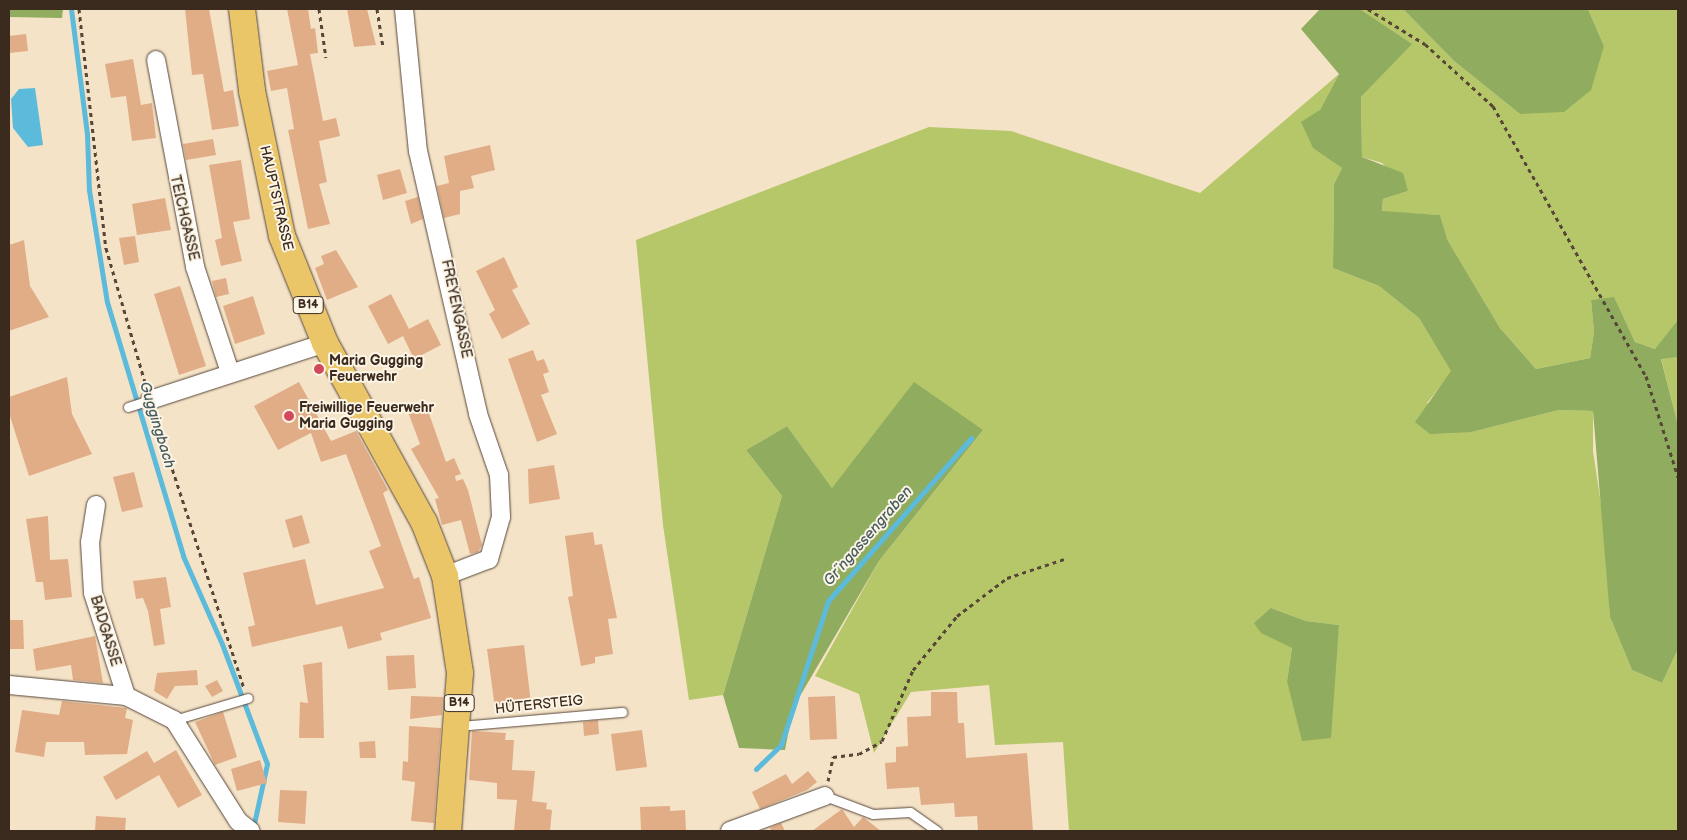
<!DOCTYPE html>
<html>
<head>
<meta charset="utf-8">
<style>
	body { margin:0 }
	#map { position:relative; width:1687px; height:840px; overflow:hidden; background:#f5e3c8; font-family:"Balsamiq Sans",sans-serif }
	div>[style] { position:absolute }
	[style*='--x'] { left:calc(var(--x)*1px); top:calc(var(--y)*1px); width:calc(var(--w)*1px); rotate:calc(var(--a)*1deg) }
	.green>* { inset:0; background:#b6c76a }
	.forest>* { inset:0; background:#90ac5e }
	.water>* { inset:0; background:#5cbada }
	.stream>* { height:5px; margin:-2.5px; padding:0 2.5px; transform-origin:2.5px; border-radius:2.5px; background:#5cbada }
	.building>* { inset:0; background:#e0ad87 }
	.path>* { height:3px; margin-top:-1.5px; transform-origin:0; background:repeating-linear-gradient(90deg,#574638 0 4px,transparent 0 8px) }
	.roads { filter:drop-shadow(0 0 1px #574638) drop-shadow(0 0 1px #574638) }
	.service>* { height:9px; margin:-4.5px; padding:0 4.5px; transform-origin:4.5px; border-radius:4.5px; background:#fff }
	.minor>* { height:18px; margin:-9px; padding:0 9px; transform-origin:9px; border-radius:9px; background:#fff }
	.primary>* { height:26px; margin:-13px; padding:0 13px; transform-origin:13px; border-radius:13px; background:#ebc669 }
	.dots>* { width:14px; height:14px; translate:-50% -50%; box-sizing:border-box; border:2px solid #fcf5e5; border-radius:50% }
	span { translate:-50% -50%; white-space:nowrap; text-align:center; line-height:1.15; -webkit-text-stroke:4px #fcf5e5; paint-order:stroke }
	.shield-label span { padding:1px 4px; background:#fcf5e5; border:1px solid; border-radius:4px; -webkit-text-stroke-width:0 }
	.shield-label { font-size:12px; color:#3b2a1e; font-weight:700 }
	.street-label { font-size:14px; color:#3b2a1e }
	.poi-label { font-size:14px; color:#3b2a1e; font-weight:700 }
	.left { translate:0 -50%; text-align:left }
	.water-label { font-size:15px; color:#475c60; font-style:italic }
	.frame { position:absolute; inset:0; border:10px solid #3b2a1e; pointer-events:none }
</style>
</head>
<body>
<div id="map">
	<div class="green">
		<div style="clip-path:polygon(1360px 9px,1403px 9px,1454px 61px,1520px 114px,1604px 46px,1588px 9px,1678px 9px,1678px 320px,1664px 341px,1655px 349px,1635px 342px,1614px 298px,1591px 300px,1594px 332px,1590px 358px,1536px 369px,1500px 328px,1448px 241px,1440px 215px,1382px 212px,1383px 199px,1408px 191px,1382px 163px,1362px 157px,1361px 97px,1411px 44px)"></div>
		<div style="clip-path:polygon(evenodd,1339px 74px,1320px 110px,1334px 162px,1342px 168px,1334px 184px,1333px 268px,1379px 286px,1419px 318px,1452px 372px,1427px 403px,1472px 432px,1559px 410px,1593px 411px,1593px 451px,1605px 531px,1610px 617px,1632px 670px,1662px 683px,1678px 649px,1678px 831px,1069px 831px,1063px 742px,995px 745px,989px 685px,911px 692px,874px 753px,859px 694px,815px 676px,879px 561px,983px 430px,832px 488px,787px 426px,746px 450px,782px 496px,723px 695px,689px 700px,663px 525px,636px 240px,929px 127px,1011px 131px,1200px 193px,1339px 74px,1271px 608px,1306px 621px,1339px 625px,1336px 650px,1287px 681px,1292px 648px,1271px 608px)"></div>
		<div style="clip-path:polygon(1678px 357px,1678px 425px,1661px 358px)"></div>
	</div>
	<div class="forest">
		<div style="clip-path:polygon(9px 9px,63px 9px,62px 18px,9px 17px)"></div>
		<div style="clip-path:polygon(1320px 9px,1360px 9px,1412px 44px,1361px 97px,1362px 157px,1403px 173px,1408px 191px,1383px 199px,1382px 211px,1440px 215px,1448px 241px,1500px 328px,1536px 369px,1590px 358px,1594px 332px,1591px 300px,1614px 297px,1635px 342px,1655px 349px,1678px 320px,1678px 357px,1661px 359px,1678px 425px,1678px 649px,1662px 683px,1632px 670px,1610px 617px,1593px 411px,1559px 410px,1472px 432px,1430px 434px,1415px 422px,1451px 371px,1419px 318px,1379px 286px,1333px 268px,1334px 184px,1342px 168px,1313px 148px,1301px 122px,1320px 110px,1339px 74px,1301px 29px)"></div>
		<div style="clip-path:polygon(1403px 9px,1588px 9px,1604px 46px,1591px 90px,1564px 112px,1520px 114px,1454px 61px)"></div>
		<div style="clip-path:polygon(914px 382px,983px 430px,879px 561px,793px 708px,785px 750px,739px 748px,723px 695px,782px 496px,746px 450px,787px 426px,832px 488px)"></div>
		<div style="clip-path:polygon(1271px 608px,1306px 621px,1339px 625px,1331px 738px,1302px 741px,1287px 681px,1292px 648px,1261px 633px,1254px 623px)"></div>
	</div>
	<div class="water">
		<div style="clip-path:polygon(35px 88px,43px 145px,28px 147px,13px 128px,11px 99px,19px 89px)"></div>
	</div>
	<div class="stream">
		<div style="--x:71;--y:9;--w:126;--a:82.7"></div>
		<div style="--x:87;--y:134;--w:56;--a:88"></div>
		<div style="--x:89;--y:190;--w:113;--a:80.9"></div>
		<div style="--x:107;--y:302;--w:265;--a:73.3"></div>
		<div style="--x:183;--y:556;--w:96;--a:66.1"></div>
		<div style="--x:222;--y:644;--w:128;--a:69.4"></div>
		<div style="--x:267;--y:764;--w:66;--a:102.3"></div>
		<div style="--x:756;--y:769;--w:35;--a:-44"></div>
		<div style="--x:781;--y:745;--w:151;--a:-71.9"></div>
		<div style="--x:828;--y:601;--w:217;--a:-48.7"></div>
	</div>
	<div class="building">
		<div style="clip-path:polygon(185px 9px,209px 9px,224px 92px,233px 90px,239px 126px,212px 130px,203px 74px,192px 75px)"></div>
		<div style="clip-path:polygon(287px 9px,308px 9px,311px 29px,315px 28px,318px 53px,310px 54px,323px 121px,336px 118px,340px 136px,319px 141px,327px 182px,319px 184px,330px 224px,308px 229px,288px 130px,294px 129px,287px 88px,271px 91px,267px 71px,298px 65px)"></div>
		<div style="clip-path:polygon(347px 9px,367px 9px,376px 45px,354px 47px)"></div>
		<div style="clip-path:polygon(26px 34px,28px 51px,9px 53px,9px 36px)"></div>
		<div style="clip-path:polygon(133px 59px,141px 105px,152px 103px,156px 138px,132px 141px,126px 96px,111px 98px,105px 64px)"></div>
		<div style="clip-path:polygon(213px 139px,216px 155px,186px 160px,183px 144px)"></div>
		<div style="clip-path:polygon(490px 145px,495px 170px,471px 176px,474px 188px,460px 191px,460px 214px,444px 218px,437px 186px,449px 183px,444px 156px)"></div>
		<div style="clip-path:polygon(241px 160px,250px 219px,233px 222px,242px 261px,221px 266px,215px 240px,222px 238px,209px 165px)"></div>
		<div style="clip-path:polygon(400px 169px,407px 193px,383px 200px,377px 175px)"></div>
		<div style="clip-path:polygon(418px 197px,423px 219px,411px 224px,405px 201px)"></div>
		<div style="clip-path:polygon(165px 198px,171px 230px,137px 235px,132px 204px)"></div>
		<div style="clip-path:polygon(135px 236px,139px 262px,124px 265px,119px 238px)"></div>
		<div style="clip-path:polygon(24px 240px,30px 286px,49px 317px,9px 331px,9px 245px)"></div>
		<div style="clip-path:polygon(336px 250px,358px 287px,327px 300px,315px 268px,324px 264px,321px 256px)"></div>
		<div style="clip-path:polygon(504px 257px,518px 287px,512px 290px,530px 324px,502px 339px,489px 314px,495px 310px,476px 271px)"></div>
		<div style="clip-path:polygon(226px 278px,229px 294px,216px 297px,212px 281px)"></div>
		<div style="clip-path:polygon(180px 286px,206px 366px,179px 375px,154px 294px)"></div>
		<div style="clip-path:polygon(391px 294px,409px 329px,428px 319px,441px 345px,414px 359px,403px 336px,388px 344px,368px 306px)"></div>
		<div style="clip-path:polygon(253px 296px,265px 334px,235px 344px,223px 306px)"></div>
		<div style="clip-path:polygon(533px 350px,537px 361px,544px 359px,549px 372px,543px 374px,549px 392px,541px 395px,557px 434px,537px 442px,508px 359px)"></div>
		<div style="clip-path:polygon(67px 377px,72px 414px,92px 454px,29px 476px,9px 413px,9px 397px)"></div>
		<div style="clip-path:polygon(299px 382px,331px 441px,356px 431px,388px 490px,383px 493px,414px 579px,419px 577px,431px 618px,380px 633px,382px 640px,348px 649px,342px 626px,252px 647px,248px 627px,255px 625px,243px 573px,305px 559px,316px 605px,384px 588px,369px 551px,381px 546px,346px 454px,321px 462px,311px 433px,278px 450px,254px 406px)"></div>
		<div style="clip-path:polygon(426px 405px,446px 462px,454px 458px,461px 474px,455px 476px,456px 481px,463px 479px,468px 490px,482px 545px,478px 552px,470px 554px,461px 520px,442px 525px,435px 499px,439px 498px,411px 449px,420px 444px,408px 412px)"></div>
		<div style="clip-path:polygon(554px 465px,560px 499px,529px 504px,528px 469px)"></div>
		<div style="clip-path:polygon(134px 472px,143px 507px,122px 512px,113px 477px)"></div>
		<div style="clip-path:polygon(302px 515px,310px 543px,293px 548px,285px 520px)"></div>
		<div style="clip-path:polygon(48px 516px,50px 560px,68px 559px,72px 597px,45px 600px,43px 582px,36px 582px,26px 519px)"></div>
		<div style="clip-path:polygon(593px 532px,595px 545px,602px 544px,617px 618px,608px 619px,613px 654px,595px 657px,595px 663px,581px 666px,568px 597px,573px 596px,565px 536px)"></div>
		<div style="clip-path:polygon(166px 577px,171px 607px,160px 609px,165px 644px,154px 646px,148px 611px,143px 598px,136px 599px,133px 581px)"></div>
		<div style="clip-path:polygon(9px 620px,23px 620px,24px 649px,9px 649px)"></div>
		<div style="clip-path:polygon(95px 636px,103px 683px,73px 680px,71px 665px,36px 671px,33px 649px)"></div>
		<div style="clip-path:polygon(524px 645px,531px 703px,495px 708px,487px 649px)"></div>
		<div style="clip-path:polygon(414px 655px,416px 688px,388px 690px,386px 656px)"></div>
		<div style="clip-path:polygon(322px 662px,324px 738px,299px 738px,300px 702px,308px 703px,303px 665px)"></div>
		<div style="clip-path:polygon(197px 670px,198px 685px,175px 686px,167px 699px,154px 691px,157px 673px)"></div>
		<div style="clip-path:polygon(217px 680px,223px 691px,212px 697px,205px 686px)"></div>
		<div style="clip-path:polygon(931px 692px,957px 692px,958px 723px,964px 723px,966px 758px,1027px 753px,1033px 831px,978px 831px,977px 816px,955px 817px,954px 803px,921px 805px,919px 787px,887px 789px,885px 763px,896px 762px,896px 747px,908px 746px,907px 717px,931px 716px)"></div>
		<div style="clip-path:polygon(411px 696px,443px 697px,442px 715px,410px 719px)"></div>
		<div style="clip-path:polygon(835px 696px,837px 739px,810px 740px,808px 697px)"></div>
		<div style="clip-path:polygon(62px 701px,127px 708px,125px 718px,133px 720px,127px 754px,85px 755px,84px 742px,46px 742px,44px 757px,15px 752px,22px 710px,59px 715px)"></div>
		<div style="clip-path:polygon(223px 712px,237px 757px,215px 765px,195px 722px)"></div>
		<div style="clip-path:polygon(598px 720px,599px 734px,584px 736px,583px 722px)"></div>
		<div style="clip-path:polygon(409px 726px,441px 728px,434px 823px,411px 821px,415px 782px,402px 780px,403px 761px,408px 762px)"></div>
		<div style="clip-path:polygon(642px 730px,647px 767px,616px 771px,611px 734px)"></div>
		<div style="clip-path:polygon(472px 731px,506px 733px,505px 740px,514px 740px,512px 770px,535px 771px,532px 801px,547px 803px,546px 809px,552px 810px,550px 831px,514px 831px,517px 800px,497px 799px,497px 783px,469px 780px)"></div>
		<div style="clip-path:polygon(375px 741px,376px 758px,360px 758px,359px 742px)"></div>
		<div style="clip-path:polygon(176px 750px,202px 795px,178px 808px,159px 775px,116px 800px,103px 777px,147px 751px,154px 763px)"></div>
		<div style="clip-path:polygon(260px 760px,267px 783px,237px 791px,231px 769px)"></div>
		<div style="clip-path:polygon(808px 771px,817px 782px,807px 790px,760px 809px,752px 792px,786px 774px,792px 784px)"></div>
		<div style="clip-path:polygon(280px 790px,307px 791px,305px 824px,278px 822px)"></div>
		<div style="clip-path:polygon(670px 806px,670px 811px,685px 810px,686px 831px,641px 831px,640px 807px)"></div>
		<div style="clip-path:polygon(842px 809px,854px 827px,863px 817px,881px 831px,812px 831px)"></div>
		<div style="clip-path:polygon(96px 816px,126px 818px,125px 831px,95px 831px)"></div>
		<div style="clip-path:polygon(781px 823px,785px 831px,772px 831px,770px 828px)"></div>
	</div>
	<div class="path">
		<div style="--x:79;--y:9;--w:241;--a:83.6"></div>
		<div style="--x:106;--y:248;--w:144;--a:73.8"></div>
		<div style="--x:319;--y:9;--w:49;--a:81.9"></div>
		<div style="--x:377;--y:9;--w:39;--a:81"></div>
		<div style="--x:1368;--y:9;--w:67;--a:31.6"></div>
		<div style="--x:1425;--y:44;--w:92;--a:42.4"></div>
		<div style="--x:1493;--y:106;--w:310;--a:60.5"></div>
		<div style="--x:1646;--y:376;--w:106;--a:72.4"></div>
		<div style="--x:155;--y:416;--w:286;--a:71.9"></div>
		<div style="--x:828;--y:781;--w:25;--a:-78"></div>
		<div style="--x:833;--y:757;--w:26;--a:-7"></div>
		<div style="--x:859;--y:754;--w:26;--a:-29"></div>
		<div style="--x:882;--y:741;--w:77;--a:-66.4"></div>
		<div style="--x:913;--y:670;--w:70;--a:-50.8"></div>
		<div style="--x:957;--y:616;--w:63;--a:-37.2"></div>
		<div style="--x:1007;--y:578;--w:60;--a:-18.4"></div>
	</div>
	<div class="roads">
		<div class="service">
			<div style="--x:128;--y:407;--w:23;--a:-18"></div>
			<div style="--x:174;--y:720;--w:77;--a:-16.6"></div>
			<div style="--x:459;--y:726;--w:164;--a:-4.9"></div>
			<div style="--x:825;--y:796;--w:51;--a:20.6"></div>
			<div style="--x:873;--y:814;--w:37;--a:-3"></div>
			<div style="--x:910;--y:812;--w:33;--a:35"></div>
		</div>
		<div class="minor">
			<div style="--x:404;--y:9;--w:143;--a:84.4"></div>
			<div style="--x:418;--y:151;--w:270;--a:77.1"></div>
			<div style="--x:478;--y:414;--w:65;--a:71"></div>
			<div style="--x:499;--y:475;--w:42;--a:87.3"></div>
			<div style="--x:501;--y:517;--w:44;--a:105.9"></div>
			<div style="--x:489;--y:559;--w:47;--a:158.9"></div>
			<div style="--x:156;--y:60;--w:211;--a:79.3"></div>
			<div style="--x:195;--y:267;--w:111;--a:71.6"></div>
			<div style="--x:150;--y:400;--w:184;--a:-18"></div>
			<div style="--x:96;--y:505;--w:37;--a:99"></div>
			<div style="--x:90;--y:542;--w:51;--a:86.6"></div>
			<div style="--x:93;--y:593;--w:108;--a:72.2"></div>
			<div style="--x:9;--y:685;--w:118;--a:5.4"></div>
			<div style="--x:126;--y:696;--w:54;--a:26.6"></div>
			<div style="--x:174;--y:720;--w:120;--a:57.6"></div>
			<div style="--x:238;--y:821;--w:16;--a:38"></div>
			<div style="--x:730;--y:831;--w:101;--a:-20.2"></div>
		</div>
		<div class="primary">
			<div style="--x:242;--y:9;--w:83;--a:83"></div>
			<div style="--x:252;--y:91;--w:148;--a:78.3"></div>
			<div style="--x:282;--y:236;--w:115;--a:68.1"></div>
			<div style="--x:325;--y:343;--w:205;--a:61.1"></div>
			<div style="--x:424;--y:522;--w:58;--a:68.7"></div>
			<div style="--x:445;--y:576;--w:98;--a:81.2"></div>
			<div style="--x:460;--y:673;--w:158;--a:94.3"></div>
		</div>
	</div>
	<div class="dots">
		<div style="left:319px;top:369px;background:#d1495b"></div>
		<div style="left:289px;top:416px;background:#d1495b"></div>
	</div>
	<div class="shield-label">
		<span style="left:308px;top:305px">B14</span>
		<span style="left:459px;top:703px">B14</span>
	</div>
	<div class="street-label">
		<span style="left:276px;top:198px;rotate:77deg">HAUPTSTRASSE</span>
		<span style="left:184px;top:218px;rotate:77deg">TEICHGASSE</span>
		<span style="left:456px;top:309px;rotate:78deg">FREYENGASSE</span>
		<span style="left:105px;top:631px;rotate:73deg">BADGASSE</span>
		<span style="left:539px;top:705px;rotate:-6deg">HÜTERSTEIG</span>
	</div>
	<div class="poi-label">
		<span class="left" style="left:329px;top:369px">Maria Gugging<br>Feuerwehr</span>
		<span class="left" style="left:299px;top:416px">Freiwillige Feuerwehr<br>Maria Gugging</span>
	</div>
	<div class="water-label">
		<span style="left:157px;top:425px;rotate:73deg">Guggingbach</span>
		<span style="left:868px;top:536px;rotate:-49deg">Gr¨ngassengraben</span>
	</div>
	<div class="frame"></div>
</div>
</body>
</html>
